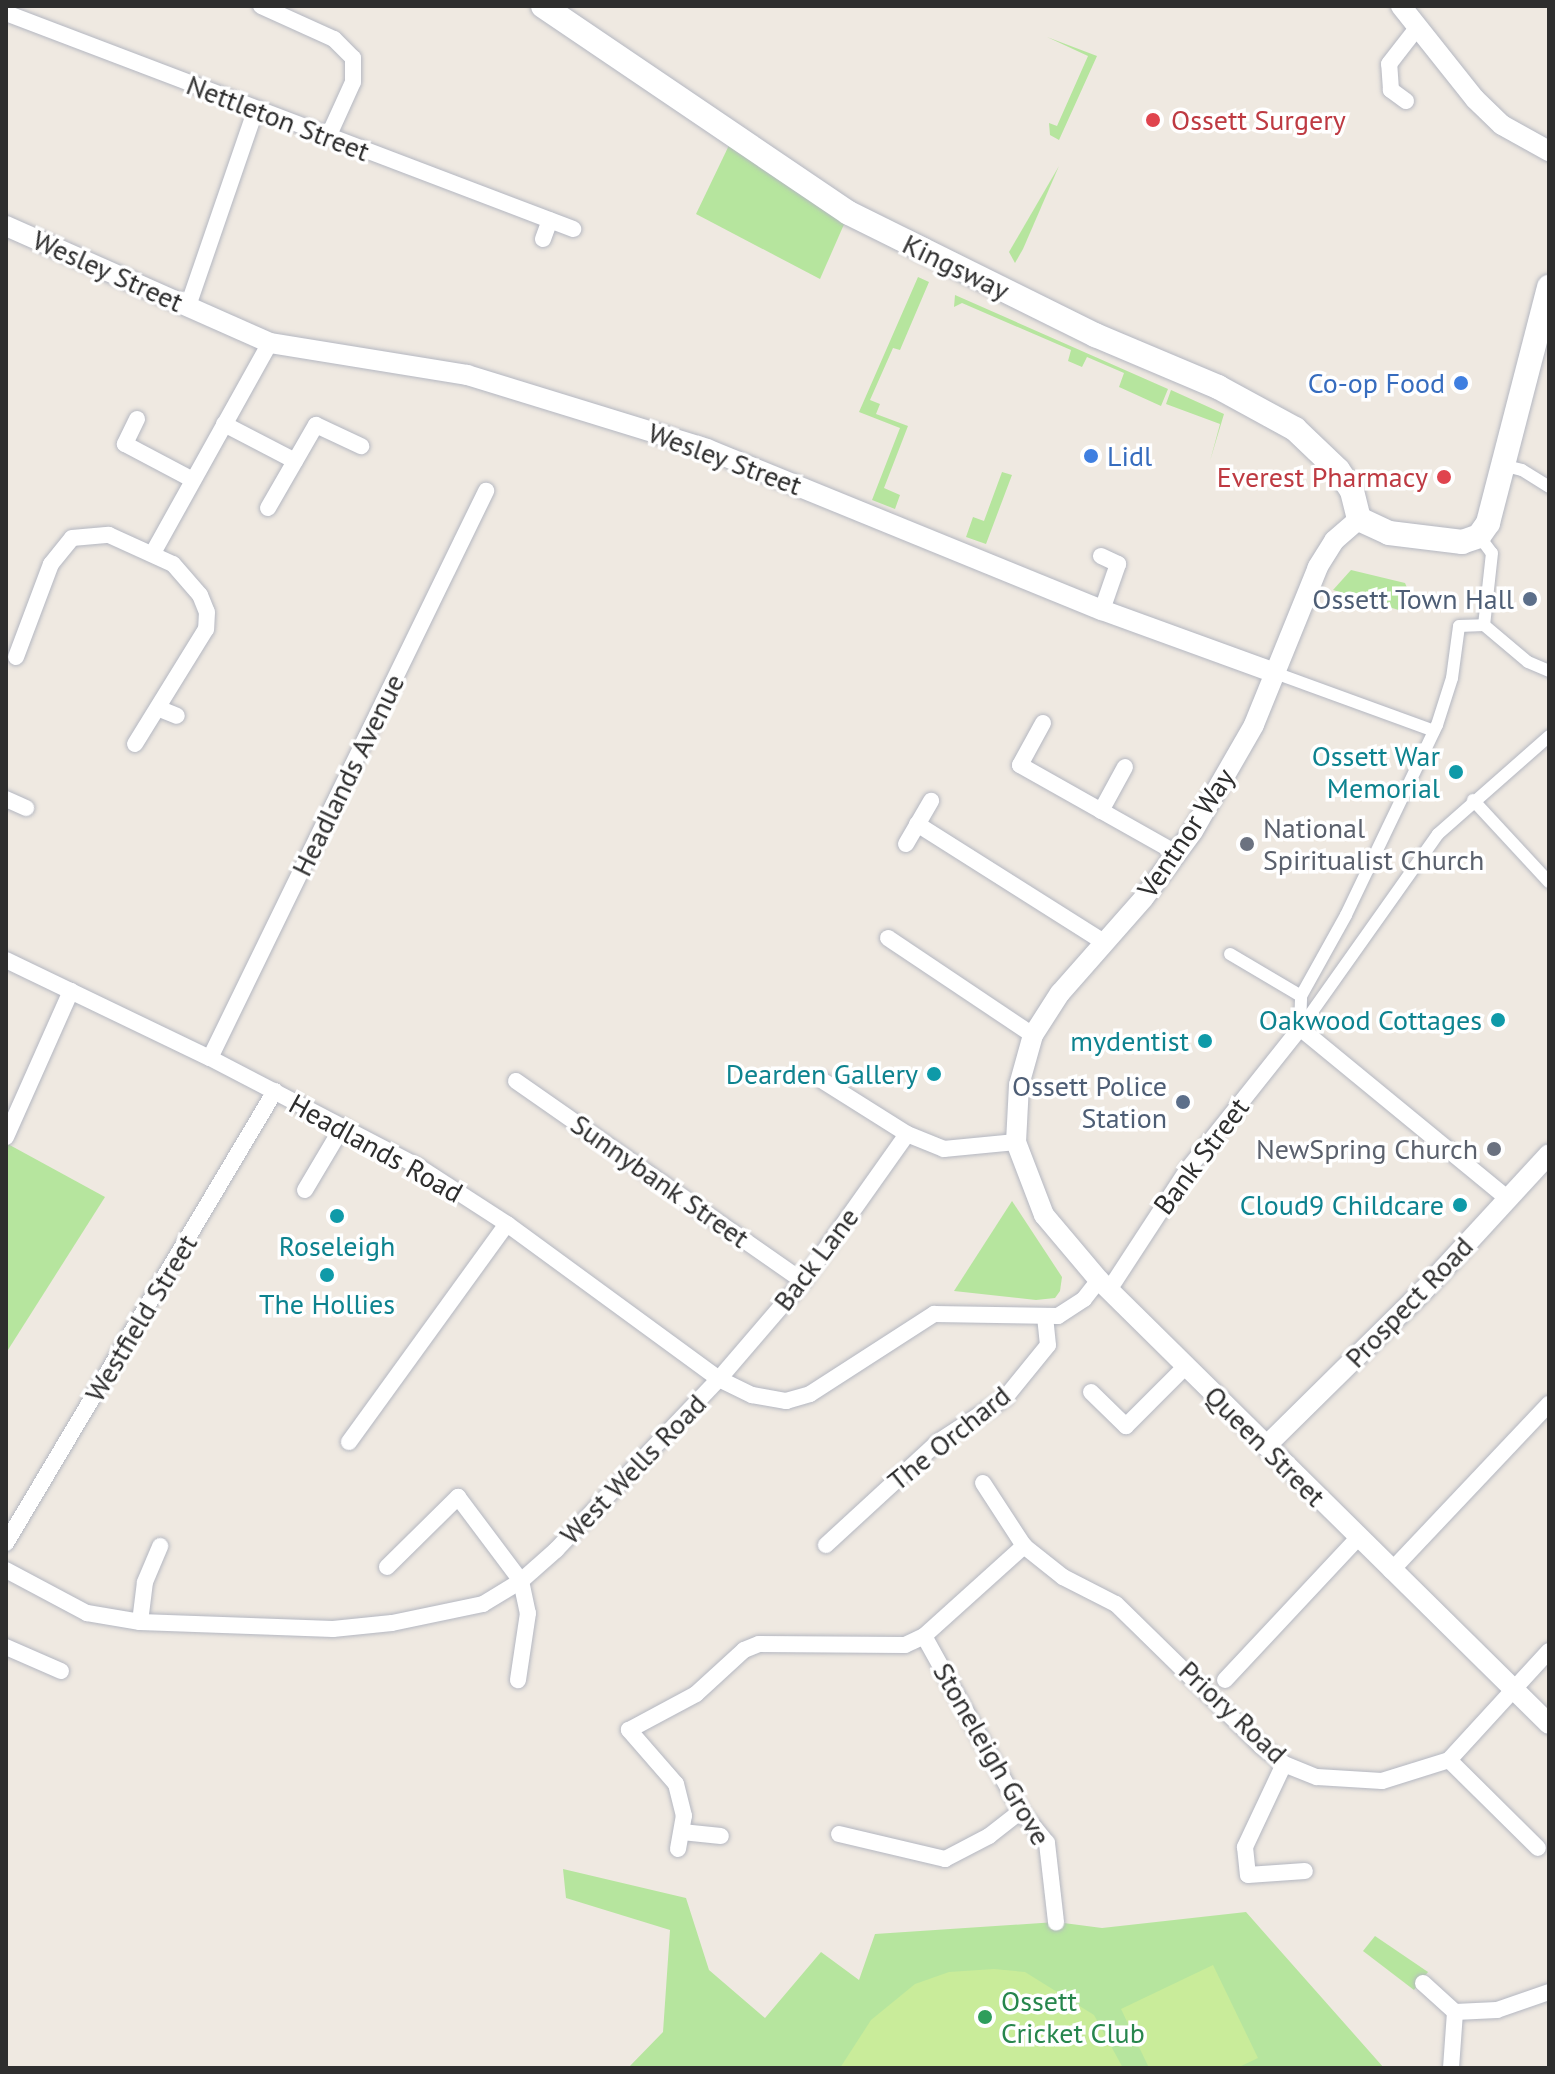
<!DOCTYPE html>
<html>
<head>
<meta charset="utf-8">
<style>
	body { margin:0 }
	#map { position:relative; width:1555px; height:2074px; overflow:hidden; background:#efe9e1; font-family:"PT Sans",sans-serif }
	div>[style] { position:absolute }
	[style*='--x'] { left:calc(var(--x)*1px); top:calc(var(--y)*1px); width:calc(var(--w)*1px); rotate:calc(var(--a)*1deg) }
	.green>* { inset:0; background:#b6e59e }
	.pitch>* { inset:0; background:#c9ec9a }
	.roads { filter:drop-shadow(0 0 2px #b4b7c1) drop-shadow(0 0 2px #b4b7c1) }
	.pedestrian>* { height:12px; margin:-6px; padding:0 6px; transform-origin:6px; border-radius:6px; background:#fff }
	.minor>* { height:16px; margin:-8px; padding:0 8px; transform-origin:8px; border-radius:8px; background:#fff }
	.tertiary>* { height:20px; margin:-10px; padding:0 10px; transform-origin:10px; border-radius:10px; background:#fff }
	.secondary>* { height:24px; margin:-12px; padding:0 12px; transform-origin:12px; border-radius:12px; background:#fff }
	.dots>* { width:22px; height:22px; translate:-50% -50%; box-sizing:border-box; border:4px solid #fff; border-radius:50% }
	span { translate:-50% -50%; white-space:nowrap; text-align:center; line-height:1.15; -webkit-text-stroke:7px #fff; paint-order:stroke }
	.street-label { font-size:28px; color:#2e2e2e }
	.health-label { font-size:28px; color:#be3a42 }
	.left { translate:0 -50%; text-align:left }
	.right { translate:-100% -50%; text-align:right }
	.shop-label { font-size:28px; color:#366cbe }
	.service-label { font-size:28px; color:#4e5e75 }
	.culture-label { font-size:28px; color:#0d838f }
	.worship-label { font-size:28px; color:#5b616d }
	.leisure-label { font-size:28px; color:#27864d }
	.frame { position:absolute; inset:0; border:8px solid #2e2e2e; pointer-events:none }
</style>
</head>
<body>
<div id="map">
	<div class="green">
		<div style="clip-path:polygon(1047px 37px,1097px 56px,1059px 140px,1050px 135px,1049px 123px,1057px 126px,1088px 56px)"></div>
		<div style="clip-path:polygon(733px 137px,849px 213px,820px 279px,696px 214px)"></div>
		<div style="clip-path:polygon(1059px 166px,1023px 249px,1015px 263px,1009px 252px)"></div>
		<div style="clip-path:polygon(918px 277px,929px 282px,900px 350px,893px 348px,870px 400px,880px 404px,876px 414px,908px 426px,884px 488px,900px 495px,895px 509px,872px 500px,900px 428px,859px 412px)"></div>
		<div style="clip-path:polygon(955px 295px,1168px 389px,1161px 406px,1119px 387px,1124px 373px,1087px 357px,1082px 367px,1068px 361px,1071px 350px,962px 303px,954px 307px)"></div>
		<div style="clip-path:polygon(1171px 390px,1224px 414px,1210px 461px,1220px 424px,1166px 404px)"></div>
		<div style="clip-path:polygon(1002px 472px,1012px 475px,986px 544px,966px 537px,973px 517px,984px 521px)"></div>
		<div style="clip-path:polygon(1351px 570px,1405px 583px,1408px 590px,1402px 611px,1333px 590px)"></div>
		<div style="clip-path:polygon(6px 1143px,105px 1197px,6px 1353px)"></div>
		<div style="clip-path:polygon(1012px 1201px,1062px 1277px,1060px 1291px,1055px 1298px,1036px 1300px,954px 1291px)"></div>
		<div style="clip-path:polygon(563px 1869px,686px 1898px,709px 1970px,765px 2018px,821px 1952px,859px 1980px,875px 1934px,1056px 1922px,1102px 1928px,1246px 1912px,1384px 2068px,628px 2068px,663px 2032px,670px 1930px,566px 1898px)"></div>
		<div style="clip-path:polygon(1375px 1936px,1428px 1972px,1414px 1990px,1363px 1951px)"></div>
	</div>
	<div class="pitch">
		<div style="clip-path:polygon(1213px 1965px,1258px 2058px,1237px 2068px,1149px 2068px,1121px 2009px)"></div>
		<div style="clip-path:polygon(994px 1969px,1025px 1972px,1094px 2015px,1123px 2068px,840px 2068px,871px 2020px,915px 1984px,949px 1972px)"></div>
	</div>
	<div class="roads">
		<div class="pedestrian">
			<div style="--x:1506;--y:466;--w:16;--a:14"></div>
			<div style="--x:1522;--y:470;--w:32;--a:32"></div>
			<div style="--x:1479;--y:536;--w:21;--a:53"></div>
			<div style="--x:1492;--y:553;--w:72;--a:96.3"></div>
			<div style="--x:1275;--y:673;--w:169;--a:20"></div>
			<div style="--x:1473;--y:800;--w:112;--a:47.2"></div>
			<div style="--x:1230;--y:954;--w:82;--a:30.6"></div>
			<div style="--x:1302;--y:1026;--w:235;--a:-54.7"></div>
			<div style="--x:1438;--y:834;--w:148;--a:-41.4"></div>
			<div style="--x:1300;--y:1028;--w:32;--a:-88"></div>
			<div style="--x:1301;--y:996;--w:93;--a:-60.9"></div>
			<div style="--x:1346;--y:915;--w:211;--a:-64.4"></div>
			<div style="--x:1437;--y:725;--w:49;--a:-72.3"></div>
			<div style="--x:1452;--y:678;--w:52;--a:-82.3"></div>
			<div style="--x:1459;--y:626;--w:25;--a:-2"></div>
			<div style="--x:1484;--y:625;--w:57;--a:40.1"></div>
			<div style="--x:1528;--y:662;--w:23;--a:23"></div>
		</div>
		<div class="minor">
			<div style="--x:261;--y:6;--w:80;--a:24.3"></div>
			<div style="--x:334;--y:39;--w:27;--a:45"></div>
			<div style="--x:353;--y:58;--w:24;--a:90"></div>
			<div style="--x:353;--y:82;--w:60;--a:114.4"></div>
			<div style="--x:6;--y:13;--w:607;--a:20.85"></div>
			<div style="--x:1406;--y:101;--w:19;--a:-144"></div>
			<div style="--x:1391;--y:90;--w:26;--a:-94"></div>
			<div style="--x:1389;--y:64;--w:46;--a:-52.1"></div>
			<div style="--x:543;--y:239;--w:20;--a:-70"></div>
			<div style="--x:188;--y:306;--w:206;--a:-71"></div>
			<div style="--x:137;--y:419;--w:28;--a:116"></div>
			<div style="--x:125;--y:444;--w:77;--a:27.9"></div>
			<div style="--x:224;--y:424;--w:80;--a:27.5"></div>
			<div style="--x:268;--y:508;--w:96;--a:-60"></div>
			<div style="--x:316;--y:425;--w:50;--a:25"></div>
			<div style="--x:154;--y:551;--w:238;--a:-60.9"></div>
			<div style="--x:1101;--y:556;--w:19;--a:25"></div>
			<div style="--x:1118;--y:564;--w:49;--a:109.2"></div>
			<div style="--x:16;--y:657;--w:99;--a:-69.4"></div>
			<div style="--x:51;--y:564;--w:33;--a:-51"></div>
			<div style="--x:72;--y:538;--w:37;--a:-5"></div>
			<div style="--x:109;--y:535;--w:70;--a:24.4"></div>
			<div style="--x:173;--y:564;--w:41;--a:48.9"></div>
			<div style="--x:200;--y:595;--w:18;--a:68"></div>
			<div style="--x:207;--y:612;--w:17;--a:93"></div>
			<div style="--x:206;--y:629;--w:135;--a:121.7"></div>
			<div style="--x:160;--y:709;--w:18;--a:22"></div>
			<div style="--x:1043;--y:723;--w:48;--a:118.7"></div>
			<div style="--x:1020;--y:765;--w:181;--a:29.4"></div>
			<div style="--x:6;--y:799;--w:22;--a:24"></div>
			<div style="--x:1101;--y:811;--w:50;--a:-61.4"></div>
			<div style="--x:917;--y:824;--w:222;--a:32.3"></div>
			<div style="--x:906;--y:844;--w:50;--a:-59.8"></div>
			<div style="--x:888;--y:938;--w:174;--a:33.8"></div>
			<div style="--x:6;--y:960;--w:226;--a:25.7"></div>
			<div style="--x:210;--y:1058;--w:236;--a:27.5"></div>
			<div style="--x:419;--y:1167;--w:105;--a:32.9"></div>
			<div style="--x:507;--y:1224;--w:263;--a:36.2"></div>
			<div style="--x:719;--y:1379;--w:37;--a:26"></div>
			<div style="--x:752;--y:1395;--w:35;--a:10"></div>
			<div style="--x:786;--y:1401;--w:25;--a:-16"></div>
			<div style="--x:810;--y:1394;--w:148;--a:-32.8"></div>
			<div style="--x:934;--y:1314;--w:124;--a:0.9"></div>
			<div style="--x:1058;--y:1316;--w:31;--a:-33"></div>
			<div style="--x:1084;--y:1299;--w:24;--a:-52"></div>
			<div style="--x:210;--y:1058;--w:631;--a:-64.04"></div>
			<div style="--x:516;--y:1081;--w:350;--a:34.9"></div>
			<div style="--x:823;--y:1081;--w:99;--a:32.2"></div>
			<div style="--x:907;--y:1134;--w:40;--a:22"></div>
			<div style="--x:944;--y:1149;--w:72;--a:-5.6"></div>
			<div style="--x:6;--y:1137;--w:160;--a:-66"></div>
			<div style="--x:305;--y:1190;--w:74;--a:-59.3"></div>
			<div style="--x:1109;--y:1290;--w:145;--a:-56.9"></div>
			<div style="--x:1188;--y:1169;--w:180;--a:-51.5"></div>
			<div style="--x:1300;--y:1028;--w:269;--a:39.4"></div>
			<div style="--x:1091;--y:1392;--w:49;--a:44.2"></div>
			<div style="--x:1126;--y:1426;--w:85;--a:-45"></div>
			<div style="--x:349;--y:1442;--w:269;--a:-54.1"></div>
			<div style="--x:983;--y:1483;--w:75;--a:56.9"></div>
			<div style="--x:1024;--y:1546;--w:50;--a:38.5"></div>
			<div style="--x:1063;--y:1577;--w:59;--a:27"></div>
			<div style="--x:1116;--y:1604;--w:203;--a:44.4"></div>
			<div style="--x:1261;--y:1746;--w:29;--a:38"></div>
			<div style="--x:1284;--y:1764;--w:35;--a:22"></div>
			<div style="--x:1317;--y:1777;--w:65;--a:3.5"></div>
			<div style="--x:1382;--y:1781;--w:70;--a:-17.4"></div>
			<div style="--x:1449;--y:1760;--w:148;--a:-47.5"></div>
			<div style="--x:6;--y:1543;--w:526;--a:-59.24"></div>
			<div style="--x:826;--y:1545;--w:152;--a:-42.6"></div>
			<div style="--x:938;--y:1442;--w:80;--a:-33.3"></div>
			<div style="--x:1005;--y:1398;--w:68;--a:-50.9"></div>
			<div style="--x:1048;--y:1345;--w:27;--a:-96"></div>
			<div style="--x:387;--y:1567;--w:100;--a:-44.6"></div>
			<div style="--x:458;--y:1497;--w:105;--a:53.1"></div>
			<div style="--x:521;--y:1581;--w:33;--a:78"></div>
			<div style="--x:528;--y:1613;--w:68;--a:98.5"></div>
			<div style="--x:6;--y:1570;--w:92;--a:28"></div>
			<div style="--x:87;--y:1613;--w:54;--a:9.6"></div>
			<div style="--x:140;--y:1622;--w:193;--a:2.1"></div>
			<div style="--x:333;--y:1629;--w:59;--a:-5.8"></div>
			<div style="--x:392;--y:1623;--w:93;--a:-11.8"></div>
			<div style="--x:483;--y:1604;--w:44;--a:-31.2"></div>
			<div style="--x:521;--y:1581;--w:47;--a:-41.5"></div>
			<div style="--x:556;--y:1550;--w:236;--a:-46.4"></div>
			<div style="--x:719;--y:1379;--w:129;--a:-49.4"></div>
			<div style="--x:803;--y:1281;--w:180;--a:-54.7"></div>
			<div style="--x:1391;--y:1571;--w:230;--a:-46.6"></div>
			<div style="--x:140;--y:1622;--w:40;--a:-82.9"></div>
			<div style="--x:145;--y:1582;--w:39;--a:-67"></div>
			<div style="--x:924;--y:1636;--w:200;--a:61"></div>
			<div style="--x:1021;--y:1811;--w:41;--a:50.9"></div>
			<div style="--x:1047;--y:1843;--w:80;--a:83.5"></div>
			<div style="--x:6;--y:1647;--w:60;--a:23.6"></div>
			<div style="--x:1225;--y:1680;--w:195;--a:-46.9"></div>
			<div style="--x:1449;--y:1760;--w:125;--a:44.7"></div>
			<div style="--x:1284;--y:1764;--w:92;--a:115.2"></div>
			<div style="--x:1245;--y:1847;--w:28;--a:84"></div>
			<div style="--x:1248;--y:1875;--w:57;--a:-4"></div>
			<div style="--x:682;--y:1832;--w:39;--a:6"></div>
			<div style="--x:839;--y:1834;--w:109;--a:13.3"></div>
			<div style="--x:945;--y:1859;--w:50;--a:-27.6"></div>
			<div style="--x:989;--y:1836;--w:41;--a:-38"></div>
			<div style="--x:678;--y:1849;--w:34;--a:-80"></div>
			<div style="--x:684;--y:1816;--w:33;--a:-104"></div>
			<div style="--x:676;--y:1784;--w:72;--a:-131"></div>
			<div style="--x:629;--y:1730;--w:76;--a:-28.2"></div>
			<div style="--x:696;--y:1694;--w:65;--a:-42.5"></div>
			<div style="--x:744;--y:1650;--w:16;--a:-22"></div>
			<div style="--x:759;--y:1644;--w:146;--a:0.4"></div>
			<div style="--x:905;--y:1645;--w:21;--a:-25"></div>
			<div style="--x:924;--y:1636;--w:135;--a:-42"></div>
			<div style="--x:1423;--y:1983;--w:43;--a:42.2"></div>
			<div style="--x:1455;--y:2012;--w:42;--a:-2.7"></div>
			<div style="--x:1497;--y:2010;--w:55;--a:-19.1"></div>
			<div style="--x:1451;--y:2068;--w:56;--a:-85.9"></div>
		</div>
		<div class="tertiary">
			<div style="--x:1401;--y:6;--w:119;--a:51.5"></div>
			<div style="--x:1475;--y:99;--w:37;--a:44"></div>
			<div style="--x:1502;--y:125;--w:54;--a:29"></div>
			<div style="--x:6;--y:226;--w:289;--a:23.9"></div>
			<div style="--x:270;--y:343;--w:200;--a:9.2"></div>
			<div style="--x:467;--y:375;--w:251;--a:17.1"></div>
			<div style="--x:707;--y:449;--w:427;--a:22.2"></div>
			<div style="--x:1102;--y:610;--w:184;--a:20"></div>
			<div style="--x:1359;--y:519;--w:33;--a:139"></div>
			<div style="--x:1334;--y:541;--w:31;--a:122"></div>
			<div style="--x:1318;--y:567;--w:170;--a:112.1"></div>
			<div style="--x:1254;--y:725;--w:122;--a:119.9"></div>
			<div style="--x:1193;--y:831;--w:84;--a:126.3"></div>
			<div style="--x:1143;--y:899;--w:125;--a:131.4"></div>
			<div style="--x:1060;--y:993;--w:50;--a:122.7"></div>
			<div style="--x:1033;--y:1035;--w:52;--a:105.6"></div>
			<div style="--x:1019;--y:1085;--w:57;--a:93"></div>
			<div style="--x:1016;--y:1142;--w:78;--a:69"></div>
			<div style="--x:1044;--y:1215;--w:85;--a:49.8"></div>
			<div style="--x:1099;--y:1280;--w:632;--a:44.62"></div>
			<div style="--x:1266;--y:1446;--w:223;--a:-44.6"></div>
			<div style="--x:1425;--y:1289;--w:183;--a:-47.4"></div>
		</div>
		<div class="secondary">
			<div style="--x:543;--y:6;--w:369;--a:34.1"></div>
			<div style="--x:849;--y:213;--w:275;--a:26.4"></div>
			<div style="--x:1095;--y:335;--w:134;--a:22.9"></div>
			<div style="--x:1218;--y:387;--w:88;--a:28.6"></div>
			<div style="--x:1295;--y:429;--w:59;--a:43.6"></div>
			<div style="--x:1338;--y:470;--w:25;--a:56"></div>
			<div style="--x:1352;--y:491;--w:29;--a:76"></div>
			<div style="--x:1359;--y:519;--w:33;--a:25"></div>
			<div style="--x:1389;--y:533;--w:74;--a:7"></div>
			<div style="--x:1462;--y:542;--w:18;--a:-19"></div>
			<div style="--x:1479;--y:536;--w:16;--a:-55"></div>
			<div style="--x:1488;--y:523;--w:244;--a:-75.5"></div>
		</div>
	</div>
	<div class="dots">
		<div style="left:1153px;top:120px;background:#e0444e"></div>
		<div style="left:1461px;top:383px;background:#3f7fe0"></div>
		<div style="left:1091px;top:456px;background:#3f7fe0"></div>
		<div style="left:1444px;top:477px;background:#e0444e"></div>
		<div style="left:1530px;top:599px;background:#5c6f8a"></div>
		<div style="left:1456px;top:772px;background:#0f9aa8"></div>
		<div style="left:1247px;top:844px;background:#6b7280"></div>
		<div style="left:1498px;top:1020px;background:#0f9aa8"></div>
		<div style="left:1205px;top:1041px;background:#0f9aa8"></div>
		<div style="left:934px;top:1074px;background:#0f9aa8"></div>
		<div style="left:1183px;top:1102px;background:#5c6f8a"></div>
		<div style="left:1494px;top:1149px;background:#6b7280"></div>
		<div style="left:1460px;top:1205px;background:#0f9aa8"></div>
		<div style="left:337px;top:1216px;background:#0f9aa8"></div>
		<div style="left:327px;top:1275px;background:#0f9aa8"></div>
		<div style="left:985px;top:2017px;background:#2e9e5b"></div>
	</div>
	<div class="street-label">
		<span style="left:278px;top:118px;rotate:21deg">Nettleton Street</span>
		<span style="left:956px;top:267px;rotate:26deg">Kingsway</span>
		<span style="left:108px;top:271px;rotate:24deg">Wesley Street</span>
		<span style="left:725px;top:459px;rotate:20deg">Wesley Street</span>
		<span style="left:348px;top:775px;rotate:-64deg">Headlands Avenue</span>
		<span style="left:1186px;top:833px;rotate:-56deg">Ventnor Way</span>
		<span style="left:376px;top:1148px;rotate:29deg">Headlands Road</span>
		<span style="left:1201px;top:1156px;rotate:-53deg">Bank Street</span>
		<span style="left:660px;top:1181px;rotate:35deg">Sunnybank Street</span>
		<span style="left:816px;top:1259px;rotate:-53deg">Back Lane</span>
		<span style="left:1409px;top:1302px;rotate:-46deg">Prospect Road</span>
		<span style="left:141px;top:1318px;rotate:-59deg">Westfield Street</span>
		<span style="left:949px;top:1438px;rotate:-39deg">The Orchard</span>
		<span style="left:1265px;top:1446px;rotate:45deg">Queen Street</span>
		<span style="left:633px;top:1469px;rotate:-46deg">West Wells Road</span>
		<span style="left:1233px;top:1712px;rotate:43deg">Priory Road</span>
		<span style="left:992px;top:1754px;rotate:60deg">Stoneleigh Grove</span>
	</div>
	<div class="health-label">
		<span class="left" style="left:1171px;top:120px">Ossett Surgery</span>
		<span class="right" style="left:1428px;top:477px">Everest Pharmacy</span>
	</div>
	<div class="shop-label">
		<span class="right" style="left:1445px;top:383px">Co-op Food</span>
		<span class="left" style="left:1107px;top:456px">Lidl</span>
	</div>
	<div class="service-label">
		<span class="right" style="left:1514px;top:599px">Ossett Town Hall</span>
		<span class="right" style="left:1167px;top:1102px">Ossett Police<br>Station</span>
	</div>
	<div class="culture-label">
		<span class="right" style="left:1440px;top:772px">Ossett War<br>Memorial</span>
		<span class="right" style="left:1482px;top:1020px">Oakwood Cottages</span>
		<span class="right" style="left:1189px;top:1041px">mydentist</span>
		<span class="right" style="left:918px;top:1074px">Dearden Gallery</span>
		<span class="right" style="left:1444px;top:1205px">Cloud9 Childcare</span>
		<span style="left:337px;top:1246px">Roseleigh</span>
		<span style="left:327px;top:1304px">The Hollies</span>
	</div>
	<div class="worship-label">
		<span class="left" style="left:1263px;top:844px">National<br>Spiritualist Church</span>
		<span class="right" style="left:1478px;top:1149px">NewSpring Church</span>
	</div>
	<div class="leisure-label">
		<span class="left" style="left:1001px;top:2017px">Ossett<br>Cricket Club</span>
	</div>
	<div class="frame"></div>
</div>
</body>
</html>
